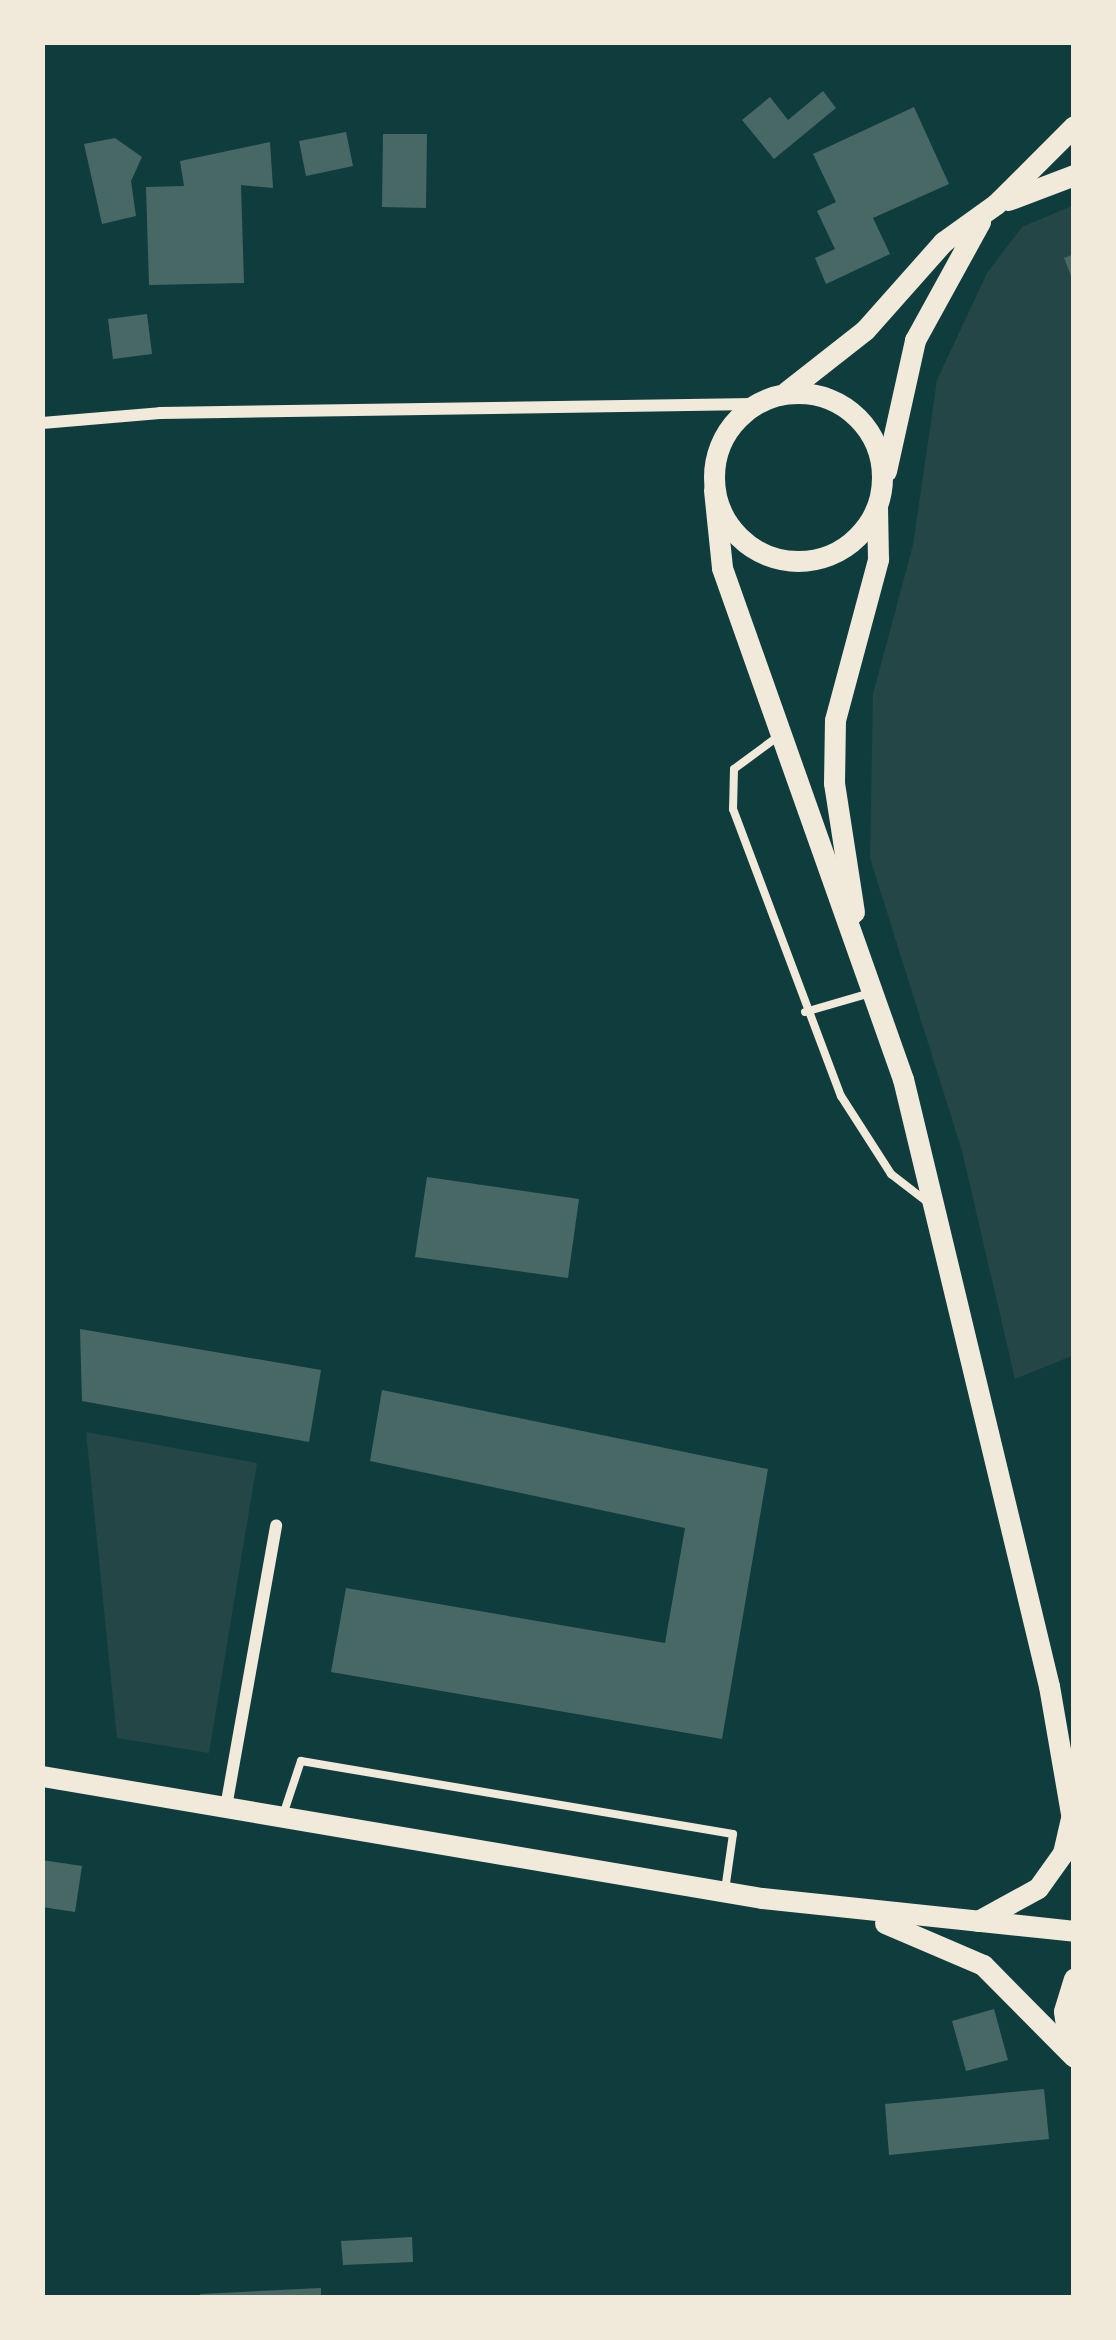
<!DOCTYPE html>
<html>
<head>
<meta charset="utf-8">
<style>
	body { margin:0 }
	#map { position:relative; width:1116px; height:2340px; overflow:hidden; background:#0f3d3e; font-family:"Space Grotesk",sans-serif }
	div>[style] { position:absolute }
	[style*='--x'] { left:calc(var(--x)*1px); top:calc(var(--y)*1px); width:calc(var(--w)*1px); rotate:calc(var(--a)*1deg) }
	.green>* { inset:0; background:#244646 }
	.building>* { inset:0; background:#486865 }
	.service>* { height:8px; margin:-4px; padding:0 4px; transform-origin:4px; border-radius:4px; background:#f1e9da }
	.minor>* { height:12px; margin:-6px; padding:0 6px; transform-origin:6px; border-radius:6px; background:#f1e9da }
	.tertiary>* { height:21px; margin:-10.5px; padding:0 10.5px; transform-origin:10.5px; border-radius:10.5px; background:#f1e9da }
	.tertiary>.ring { margin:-10.5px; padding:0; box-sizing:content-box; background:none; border:21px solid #f1e9da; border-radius:50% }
	span { translate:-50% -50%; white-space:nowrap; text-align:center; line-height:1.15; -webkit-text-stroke:9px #f1e9da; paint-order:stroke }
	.frame { position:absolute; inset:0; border:45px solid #f1e9da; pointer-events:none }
</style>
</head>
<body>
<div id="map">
	<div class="green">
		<div style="clip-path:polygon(1074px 205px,1074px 1355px,1015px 1379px,962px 1151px,870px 858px,873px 694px,913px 545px,937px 380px,987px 273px,1022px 227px)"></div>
		<div style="clip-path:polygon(86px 1432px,257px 1463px,209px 1753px,117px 1738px)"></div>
	</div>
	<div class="building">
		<div style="clip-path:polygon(823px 91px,836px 108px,774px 159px,742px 120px,770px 97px,788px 120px)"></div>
		<div style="clip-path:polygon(914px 107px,949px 184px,873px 218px,890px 254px,826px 284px,815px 258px,835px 249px,817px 211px,836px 202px,813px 154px)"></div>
		<div style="clip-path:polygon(346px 132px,353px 166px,306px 176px,299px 141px)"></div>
		<div style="clip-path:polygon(383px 134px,427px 134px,426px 208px,382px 207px)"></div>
		<div style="clip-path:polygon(115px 138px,142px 157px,131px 181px,136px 216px,102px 224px,84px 144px)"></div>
		<div style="clip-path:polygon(270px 142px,273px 188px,241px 185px,244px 283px,149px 285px,146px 187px,184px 186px,180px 161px)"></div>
		<div style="clip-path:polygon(1074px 254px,1074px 283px,1064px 258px)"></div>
		<div style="clip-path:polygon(147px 314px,152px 354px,113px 359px,108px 319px)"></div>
		<div style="clip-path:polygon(427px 1177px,579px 1199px,568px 1278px,415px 1257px)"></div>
		<div style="clip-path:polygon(80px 1329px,321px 1370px,309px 1442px,82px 1401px)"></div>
		<div style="clip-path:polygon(382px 1390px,768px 1469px,722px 1739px,331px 1672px,346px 1588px,665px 1643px,685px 1528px,370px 1461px)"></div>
		<div style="clip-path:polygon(42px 1860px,82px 1866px,75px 1912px,42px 1907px)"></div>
		<div style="clip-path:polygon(994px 2009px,1008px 2060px,966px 2071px,952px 2021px)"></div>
		<div style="clip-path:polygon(1044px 2089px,1049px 2139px,889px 2155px,885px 2104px)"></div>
		<div style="clip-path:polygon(412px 2237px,413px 2262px,343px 2265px,341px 2241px)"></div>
		<div style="clip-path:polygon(321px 2288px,321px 2298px,200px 2298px,200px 2294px)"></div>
	</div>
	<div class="service">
		<div style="--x:776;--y:738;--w:52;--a:143.6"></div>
		<div style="--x:734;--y:769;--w:40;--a:91.4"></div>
		<div style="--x:733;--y:809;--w:307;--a:69.4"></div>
		<div style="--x:841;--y:1096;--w:93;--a:57.3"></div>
		<div style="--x:891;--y:1174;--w:44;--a:37.6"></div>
		<div style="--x:805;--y:1012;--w:65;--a:-16.2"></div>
		<div style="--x:284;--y:1812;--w:54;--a:-71.6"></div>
		<div style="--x:301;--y:1761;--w:438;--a:9.6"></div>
		<div style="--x:733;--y:1834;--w:57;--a:98.1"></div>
	</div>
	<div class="minor">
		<div style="--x:42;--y:423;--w:118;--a:-4.8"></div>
		<div style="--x:160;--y:413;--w:594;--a:-0.87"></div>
		<div style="--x:226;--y:1807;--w:286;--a:-79.9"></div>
	</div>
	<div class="tertiary">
		<div style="--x:1008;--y:200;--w:71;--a:-20.7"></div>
		<div style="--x:786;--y:392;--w:100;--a:-38.1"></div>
		<div style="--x:865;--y:330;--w:118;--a:-48.4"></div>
		<div style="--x:943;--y:242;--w:65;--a:-35.6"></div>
		<div style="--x:996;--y:204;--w:110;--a:-45"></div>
		<div class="ring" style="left:714px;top:393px;width:147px;height:147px"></div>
		<div style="--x:886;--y:471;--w:134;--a:-77.5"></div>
		<div style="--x:915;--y:340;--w:135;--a:-61.2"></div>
		<div style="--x:714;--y:490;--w:78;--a:84.1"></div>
		<div style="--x:722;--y:568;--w:542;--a:70.5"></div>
		<div style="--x:903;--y:1079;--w:624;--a:76.48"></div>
		<div style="--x:1049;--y:1686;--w:146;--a:80.2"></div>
		<div style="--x:854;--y:912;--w:131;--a:-98.8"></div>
		<div style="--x:834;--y:783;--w:63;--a:-89.1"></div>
		<div style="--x:835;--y:720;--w:167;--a:-75"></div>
		<div style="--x:878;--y:559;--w:50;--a:-91.1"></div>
		<div style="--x:42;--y:1776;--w:730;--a:9.62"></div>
		<div style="--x:762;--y:1898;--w:314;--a:6"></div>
		<div style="--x:978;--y:1921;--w:68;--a:-28.8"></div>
		<div style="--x:1038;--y:1888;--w:43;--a:-54.5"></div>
		<div style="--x:1063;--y:1853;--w:36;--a:-77"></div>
		<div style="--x:885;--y:1923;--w:107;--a:23.2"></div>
		<div style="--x:983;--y:1965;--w:129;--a:45.3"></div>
		<div style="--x:1069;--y:2047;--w:36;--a:-98"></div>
		<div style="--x:1064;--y:2011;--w:34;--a:-73"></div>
	</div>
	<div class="frame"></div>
</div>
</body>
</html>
